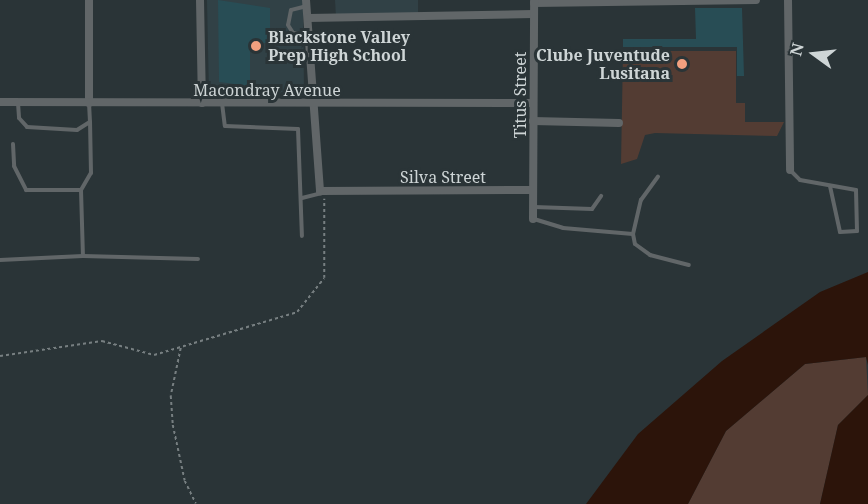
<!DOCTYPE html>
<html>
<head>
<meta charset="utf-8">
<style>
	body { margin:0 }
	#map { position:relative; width:868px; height:504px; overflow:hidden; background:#2a3437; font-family:"Noto Serif",serif }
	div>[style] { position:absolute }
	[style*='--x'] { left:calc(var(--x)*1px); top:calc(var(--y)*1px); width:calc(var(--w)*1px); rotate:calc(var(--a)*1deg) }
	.built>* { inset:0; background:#314146 }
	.green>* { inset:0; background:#533c33 }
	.water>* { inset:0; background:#2c140a }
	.building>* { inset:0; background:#284d55 }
	.path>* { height:1.5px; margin-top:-0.75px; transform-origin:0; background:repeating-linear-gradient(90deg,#777f81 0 3px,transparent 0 6px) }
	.lane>* { height:4px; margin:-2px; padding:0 2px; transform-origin:2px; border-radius:2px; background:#616668 }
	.street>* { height:8px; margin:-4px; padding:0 4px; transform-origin:4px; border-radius:4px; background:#616668 }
	.dots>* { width:16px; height:16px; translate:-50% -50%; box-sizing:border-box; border:3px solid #2a3437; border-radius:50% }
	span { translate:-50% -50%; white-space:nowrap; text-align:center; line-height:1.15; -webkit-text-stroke:6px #2a3437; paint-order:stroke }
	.poi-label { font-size:16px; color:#ced5d6; font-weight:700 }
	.left { translate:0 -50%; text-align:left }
	.right { translate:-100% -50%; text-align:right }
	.street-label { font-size:16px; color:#ced5d6 }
	.north { position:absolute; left:784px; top:24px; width:60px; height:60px; -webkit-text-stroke:4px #2a3437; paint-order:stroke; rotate:285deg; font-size:16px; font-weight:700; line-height:24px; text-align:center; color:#ced5d6 }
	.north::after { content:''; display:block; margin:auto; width:21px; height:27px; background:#ced5d6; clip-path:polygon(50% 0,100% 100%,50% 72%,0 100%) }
</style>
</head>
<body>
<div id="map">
	<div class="built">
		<div style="clip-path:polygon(207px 0,303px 0,304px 93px,209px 95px)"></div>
		<div style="clip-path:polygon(335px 0,418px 0,418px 14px,336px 17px)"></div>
	</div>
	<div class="green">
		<div style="clip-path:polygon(623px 51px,736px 51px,736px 103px,745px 103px,745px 122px,784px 122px,777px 136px,655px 133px,645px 135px,637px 159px,621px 164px)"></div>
		<div style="clip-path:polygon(866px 357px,868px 395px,838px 425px,820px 504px,688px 504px,726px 431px,805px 364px)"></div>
	</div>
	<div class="water">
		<div style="clip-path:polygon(868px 272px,868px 365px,866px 357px,805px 364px,726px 431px,688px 504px,586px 504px,638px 434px,722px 361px,820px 292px)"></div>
		<div style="clip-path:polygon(868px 395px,868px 504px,820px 504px,838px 425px)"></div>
	</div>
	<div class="building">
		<div style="clip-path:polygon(218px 0,270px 8px,270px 43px,250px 43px,250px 86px,219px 82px)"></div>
		<div style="clip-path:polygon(695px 8px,742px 8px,744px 76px,737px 76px,737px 47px,623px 47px,623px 39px,696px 39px)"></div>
	</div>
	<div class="path">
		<div style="--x:181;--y:348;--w:49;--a:101.8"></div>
		<div style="--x:171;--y:396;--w:29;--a:86"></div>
		<div style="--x:173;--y:425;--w:57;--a:77.9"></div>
		<div style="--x:185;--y:481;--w:25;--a:64"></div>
		<div style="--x:0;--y:356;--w:103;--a:-8.4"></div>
		<div style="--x:102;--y:341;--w:54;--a:15.1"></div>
		<div style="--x:154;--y:355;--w:149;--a:-16.7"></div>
		<div style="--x:297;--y:312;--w:43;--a:-51.5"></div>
		<div style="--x:324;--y:278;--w:79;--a:-90"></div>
	</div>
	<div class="lane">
		<div style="--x:307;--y:6;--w:16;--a:166"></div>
		<div style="--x:291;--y:10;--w:15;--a:101"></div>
		<div style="--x:288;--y:25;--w:9;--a:58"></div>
		<div style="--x:293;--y:33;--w:15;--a:4"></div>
		<div style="--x:18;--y:103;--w:15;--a:86"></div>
		<div style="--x:19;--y:118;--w:12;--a:48"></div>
		<div style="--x:27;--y:127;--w:50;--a:3.4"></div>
		<div style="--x:77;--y:130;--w:15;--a:-32"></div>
		<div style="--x:90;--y:122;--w:18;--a:-93"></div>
		<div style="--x:222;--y:103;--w:23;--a:83"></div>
		<div style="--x:225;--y:126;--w:73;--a:2.4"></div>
		<div style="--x:298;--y:129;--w:107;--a:87.9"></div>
		<div style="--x:13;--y:144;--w:22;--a:87"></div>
		<div style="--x:14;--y:166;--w:27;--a:63"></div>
		<div style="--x:26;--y:190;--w:55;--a:0"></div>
		<div style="--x:81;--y:190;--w:20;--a:-60"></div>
		<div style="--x:91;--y:173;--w:51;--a:-91.1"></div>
		<div style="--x:790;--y:170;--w:14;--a:45"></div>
		<div style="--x:800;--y:180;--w:57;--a:10.1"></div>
		<div style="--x:856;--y:190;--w:41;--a:88.6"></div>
		<div style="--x:857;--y:231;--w:17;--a:177"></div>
		<div style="--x:840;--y:232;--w:47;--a:-102.3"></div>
		<div style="--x:81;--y:190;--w:66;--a:88.3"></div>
		<div style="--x:83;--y:256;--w:115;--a:1.5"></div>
		<div style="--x:302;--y:198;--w:21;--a:-14"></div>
		<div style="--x:534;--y:207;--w:58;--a:2"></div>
		<div style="--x:592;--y:209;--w:16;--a:-55"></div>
		<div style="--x:534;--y:219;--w:30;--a:17"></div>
		<div style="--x:563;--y:228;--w:70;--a:4.9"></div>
		<div style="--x:633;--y:234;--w:35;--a:-77"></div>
		<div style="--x:641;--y:200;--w:29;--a:-54"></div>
		<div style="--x:633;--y:234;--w:10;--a:79"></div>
		<div style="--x:635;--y:244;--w:19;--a:36"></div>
		<div style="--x:650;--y:255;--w:40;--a:14.4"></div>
		<div style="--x:0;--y:260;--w:83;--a:-2.8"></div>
	</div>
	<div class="street">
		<div style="--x:89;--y:0;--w:103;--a:90"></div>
		<div style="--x:200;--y:0;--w:103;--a:88.9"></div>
		<div style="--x:306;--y:0;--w:192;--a:85.8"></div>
		<div style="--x:320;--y:191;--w:213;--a:-0.3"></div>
		<div style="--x:788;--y:0;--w:170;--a:89.3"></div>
		<div style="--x:534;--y:3;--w:222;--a:-0.8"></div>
		<div style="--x:308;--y:18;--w:225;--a:-1"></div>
		<div style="--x:0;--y:102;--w:533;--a:0.11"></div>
		<div style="--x:533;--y:121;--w:86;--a:1.3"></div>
		<div style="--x:533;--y:219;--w:219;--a:-89.7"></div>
	</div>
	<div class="dots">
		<div style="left:256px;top:46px;background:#f2a07f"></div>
		<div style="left:682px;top:64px;background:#f2a07f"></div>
	</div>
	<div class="poi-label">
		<span class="left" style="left:268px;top:46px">Blackstone Valley<br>Prep High School</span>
		<span class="right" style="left:670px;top:64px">Clube Juventude<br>Lusitana</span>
	</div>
	<div class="street-label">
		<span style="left:267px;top:90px">Macondray Avenue</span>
		<span style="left:520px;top:95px;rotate:-90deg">Titus Street</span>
		<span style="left:443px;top:177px">Silva Street</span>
	</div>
	<div class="north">N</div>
</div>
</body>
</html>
